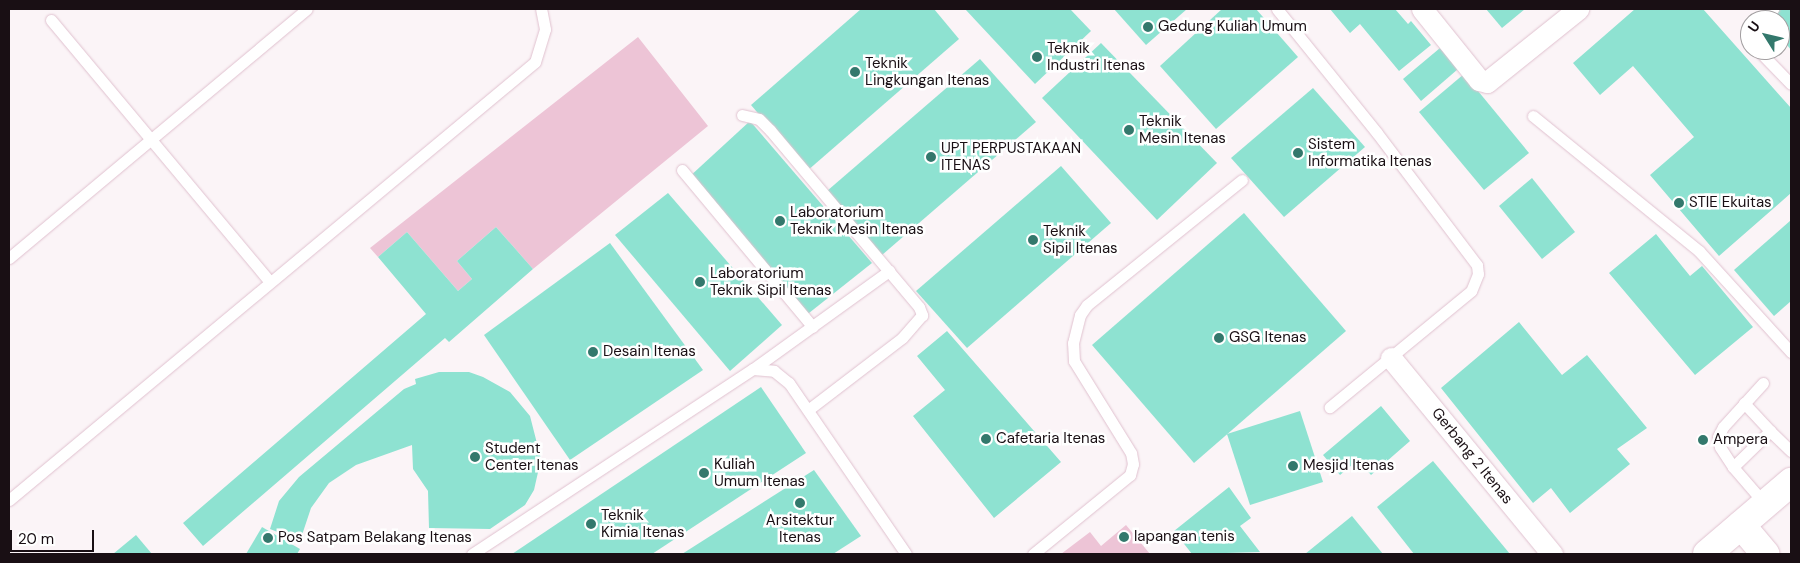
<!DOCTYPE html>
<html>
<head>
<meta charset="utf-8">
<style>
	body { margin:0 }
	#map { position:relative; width:1800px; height:563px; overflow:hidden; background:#fbf4f7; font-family:"DM Sans",sans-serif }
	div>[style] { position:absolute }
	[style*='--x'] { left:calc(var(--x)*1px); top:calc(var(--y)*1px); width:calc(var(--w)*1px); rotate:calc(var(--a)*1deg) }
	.green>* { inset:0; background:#edc4d6 }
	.building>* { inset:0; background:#8ee2d1 }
	.roads { filter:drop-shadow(0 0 1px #e0c1cf) drop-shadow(0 0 1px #e0c1cf) }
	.service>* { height:11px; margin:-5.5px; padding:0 5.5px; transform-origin:5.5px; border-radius:5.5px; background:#fff }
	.minor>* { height:21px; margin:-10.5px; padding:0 10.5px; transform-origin:10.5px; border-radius:10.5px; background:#fff }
	.tertiary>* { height:28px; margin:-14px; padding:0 14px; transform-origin:14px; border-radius:14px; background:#fff }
	.trunk>* { height:28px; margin:-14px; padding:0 14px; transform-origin:14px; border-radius:14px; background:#fff }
	.dots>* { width:14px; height:14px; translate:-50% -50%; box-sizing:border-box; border:2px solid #fff; border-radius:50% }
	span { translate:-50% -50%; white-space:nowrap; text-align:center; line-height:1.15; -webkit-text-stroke:5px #fff; paint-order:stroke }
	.poi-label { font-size:15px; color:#190f14 }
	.left { translate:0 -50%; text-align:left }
	.street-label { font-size:15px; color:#190f14 }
	.frame { position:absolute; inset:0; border:10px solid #190f14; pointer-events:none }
	.north { position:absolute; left:1740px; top:10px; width:50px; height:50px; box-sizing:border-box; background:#fff; border:1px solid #a39fa1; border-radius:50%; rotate:306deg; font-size:14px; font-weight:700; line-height:20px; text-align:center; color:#190f14 }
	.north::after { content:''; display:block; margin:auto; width:18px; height:22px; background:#33786c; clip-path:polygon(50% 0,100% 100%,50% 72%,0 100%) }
	.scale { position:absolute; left:10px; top:530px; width:84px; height:22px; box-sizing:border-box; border:2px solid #190f14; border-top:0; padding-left:6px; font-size:15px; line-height:18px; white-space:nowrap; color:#190f14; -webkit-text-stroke:4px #fff; paint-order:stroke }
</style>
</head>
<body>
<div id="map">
	<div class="green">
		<div style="clip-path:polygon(638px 37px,708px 126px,533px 269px,496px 227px,457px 261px,472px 279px,458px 291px,407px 232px,378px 257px,370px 248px)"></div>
		<div style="clip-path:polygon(1126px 525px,1150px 554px,1061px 554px,1090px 532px,1101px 546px)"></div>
	</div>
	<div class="building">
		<div style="clip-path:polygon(861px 9px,934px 9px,959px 39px,807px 171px,751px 105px)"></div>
		<div style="clip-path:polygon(965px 9px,1070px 9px,1091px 31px,1035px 84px)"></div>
		<div style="clip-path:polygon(1114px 9px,1187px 9px,1146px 45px)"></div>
		<div style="clip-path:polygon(1222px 9px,1256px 9px,1298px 57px,1216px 129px,1160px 66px)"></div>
		<div style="clip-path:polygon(1330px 9px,1395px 9px,1408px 24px,1411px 21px,1431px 45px,1399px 71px,1360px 24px,1350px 33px)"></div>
		<div style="clip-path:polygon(1486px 9px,1525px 9px,1502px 28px)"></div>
		<div style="clip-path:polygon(1635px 9px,1703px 9px,1791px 108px,1791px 193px,1719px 256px,1650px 175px,1694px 137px,1633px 66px,1600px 95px,1573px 63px)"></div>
		<div style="clip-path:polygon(1779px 9px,1791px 9px,1791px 50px,1780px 36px,1780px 20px,1765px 20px)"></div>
		<div style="clip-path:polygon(1101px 43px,1217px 163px,1157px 220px,1042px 98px)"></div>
		<div style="clip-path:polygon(1440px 48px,1458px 69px,1421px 101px,1403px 79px)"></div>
		<div style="clip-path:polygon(980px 59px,1036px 122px,882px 255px,827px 191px)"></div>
		<div style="clip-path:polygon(1464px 74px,1529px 153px,1484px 190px,1419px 112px)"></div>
		<div style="clip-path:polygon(1313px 88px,1365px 147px,1284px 217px,1231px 158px)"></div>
		<div style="clip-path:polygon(750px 121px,872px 263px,804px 317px,688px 178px)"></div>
		<div style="clip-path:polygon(1061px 166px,1111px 223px,967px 348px,916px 291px)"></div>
		<div style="clip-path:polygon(1532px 178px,1575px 232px,1542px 259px,1499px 206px)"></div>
		<div style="clip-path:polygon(668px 193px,782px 325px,730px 371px,615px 235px)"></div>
		<div style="clip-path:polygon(1244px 213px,1346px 331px,1194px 463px,1092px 345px)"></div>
		<div style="clip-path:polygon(1791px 220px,1791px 301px,1774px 316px,1734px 270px)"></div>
		<div style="clip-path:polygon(496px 227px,533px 269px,449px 342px,445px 338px,203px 546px,183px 523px,426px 314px,378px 257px,407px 232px,458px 291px,472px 279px,457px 261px)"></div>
		<div style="clip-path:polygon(1656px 234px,1690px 276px,1702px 266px,1753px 327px,1695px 375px,1609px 273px)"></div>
		<div style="clip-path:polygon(610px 243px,703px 370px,570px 460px,484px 335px)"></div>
		<div style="clip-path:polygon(1519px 322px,1562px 375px,1587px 355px,1647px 428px,1617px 449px,1630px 464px,1570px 513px,1551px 488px,1533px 503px,1441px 388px)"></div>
		<div style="clip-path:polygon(947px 331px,1061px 462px,994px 518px,913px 416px,945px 390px,917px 356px)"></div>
		<div style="clip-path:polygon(439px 372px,469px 372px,483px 377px,510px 392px,530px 416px,541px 459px,534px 490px,525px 505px,490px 529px,429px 528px,428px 491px,413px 469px,412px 445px,356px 465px,329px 483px,311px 508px,300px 541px,270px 529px,279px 501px,299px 477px,404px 389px,416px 384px,415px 379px)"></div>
		<div style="clip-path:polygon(761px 387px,806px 453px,652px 554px,512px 554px)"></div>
		<div style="clip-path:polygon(1381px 406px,1410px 441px,1371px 475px,1358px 460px,1340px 475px,1323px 455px)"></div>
		<div style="clip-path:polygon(1300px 411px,1323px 482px,1250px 505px,1227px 434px)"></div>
		<div style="clip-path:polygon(1433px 461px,1510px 554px,1414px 554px,1377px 507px)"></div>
		<div style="clip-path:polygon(814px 470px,861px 536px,833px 554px,682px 554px)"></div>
		<div style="clip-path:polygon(1229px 487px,1251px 518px,1240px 526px,1260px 552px,1192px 554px,1174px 531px)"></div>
		<div style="clip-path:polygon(1352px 516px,1383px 554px,1305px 554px)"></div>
		<div style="clip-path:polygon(262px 527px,300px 549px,297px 554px,246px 554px)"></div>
		<div style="clip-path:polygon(136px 535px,152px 554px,113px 554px)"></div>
	</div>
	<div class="roads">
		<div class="service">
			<div style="--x:1277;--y:9;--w:159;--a:51.1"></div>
			<div style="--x:1377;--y:133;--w:166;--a:52.9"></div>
			<div style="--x:1477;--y:265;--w:9;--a:84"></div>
			<div style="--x:1478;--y:274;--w:18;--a:112"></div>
			<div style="--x:1471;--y:291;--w:183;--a:140.6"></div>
			<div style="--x:51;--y:20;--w:341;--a:50.1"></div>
			<div style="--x:1762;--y:20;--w:16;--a:-45"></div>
			<div style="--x:1750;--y:37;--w:4;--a:90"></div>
			<div style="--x:1758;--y:50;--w:47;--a:45.9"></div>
			<div style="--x:742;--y:115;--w:17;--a:13"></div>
			<div style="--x:759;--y:119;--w:16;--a:45"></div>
			<div style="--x:770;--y:130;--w:231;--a:49.9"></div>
			<div style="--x:919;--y:307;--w:9;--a:69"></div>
			<div style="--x:922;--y:315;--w:30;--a:131"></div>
			<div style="--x:902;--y:338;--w:117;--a:142.6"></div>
			<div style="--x:1533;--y:116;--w:214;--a:39.1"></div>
			<div style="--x:1699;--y:251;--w:137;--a:47.7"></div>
			<div style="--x:682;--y:170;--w:204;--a:50.2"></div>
			<div style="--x:9;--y:258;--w:388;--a:-39.9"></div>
			<div style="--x:753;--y:369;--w:168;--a:-35.8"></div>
			<div style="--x:1763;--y:383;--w:59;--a:132.3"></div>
			<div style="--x:1723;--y:427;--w:11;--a:117"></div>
			<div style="--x:1718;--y:437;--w:10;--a:79"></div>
			<div style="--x:1720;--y:447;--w:24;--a:57"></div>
			<div style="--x:1733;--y:467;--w:49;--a:49.1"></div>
			<div style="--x:1744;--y:403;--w:38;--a:47"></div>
			<div style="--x:1733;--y:467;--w:52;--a:-44.2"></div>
			<div style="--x:1770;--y:431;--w:29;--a:44"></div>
			<div style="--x:9;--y:500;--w:684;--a:-39.78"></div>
			<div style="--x:535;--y:62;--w:34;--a:-73"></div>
			<div style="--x:545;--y:29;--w:20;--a:-101"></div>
			<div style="--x:472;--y:554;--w:336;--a:-33.4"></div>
			<div style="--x:753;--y:369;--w:21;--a:5"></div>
			<div style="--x:774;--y:371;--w:19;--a:39"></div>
			<div style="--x:789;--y:383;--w:207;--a:55.6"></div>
			<div style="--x:1033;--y:554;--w:125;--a:-39.2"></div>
			<div style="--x:1130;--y:475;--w:11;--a:-75"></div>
			<div style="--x:1133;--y:464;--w:11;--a:-100"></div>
			<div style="--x:1131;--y:453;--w:108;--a:-121.8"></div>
			<div style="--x:1074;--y:361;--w:18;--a:-93"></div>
			<div style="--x:1073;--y:343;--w:29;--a:-76"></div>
			<div style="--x:1080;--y:315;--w:12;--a:-55"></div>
			<div style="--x:1087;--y:305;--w:199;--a:-38.9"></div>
		</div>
		<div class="minor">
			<div style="--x:1422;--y:9;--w:91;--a:51.2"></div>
			<div style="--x:1479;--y:80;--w:8;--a:14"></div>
			<div style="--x:1487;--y:82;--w:117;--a:-38.7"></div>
			<div style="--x:1391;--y:358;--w:254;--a:50.6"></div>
		</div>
		<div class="tertiary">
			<div style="--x:1741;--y:525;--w:38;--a:50"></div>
		</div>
		<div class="trunk">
			<div style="--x:1707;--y:554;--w:111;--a:-40.6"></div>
		</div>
	</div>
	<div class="dots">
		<div style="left:1148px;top:27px;background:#33786c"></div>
		<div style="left:1037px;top:57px;background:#33786c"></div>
		<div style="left:855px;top:72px;background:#33786c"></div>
		<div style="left:1129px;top:130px;background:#33786c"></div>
		<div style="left:1298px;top:153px;background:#33786c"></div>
		<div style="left:931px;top:157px;background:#33786c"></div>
		<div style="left:1679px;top:203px;background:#33786c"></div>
		<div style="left:780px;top:221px;background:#33786c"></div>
		<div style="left:1033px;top:240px;background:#33786c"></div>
		<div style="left:700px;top:282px;background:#33786c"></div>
		<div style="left:1219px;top:338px;background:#33786c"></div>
		<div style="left:593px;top:352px;background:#33786c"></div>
		<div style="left:986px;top:439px;background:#33786c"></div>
		<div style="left:1703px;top:440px;background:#33786c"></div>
		<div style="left:475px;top:457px;background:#33786c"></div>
		<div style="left:1293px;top:466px;background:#33786c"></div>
		<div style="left:704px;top:473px;background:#33786c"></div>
		<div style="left:800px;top:503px;background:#33786c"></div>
		<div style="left:591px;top:524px;background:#33786c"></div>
		<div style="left:1124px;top:537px;background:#33786c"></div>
		<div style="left:268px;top:538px;background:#33786c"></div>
	</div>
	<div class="poi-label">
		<span class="left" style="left:1158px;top:27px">Gedung Kuliah Umum</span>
		<span class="left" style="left:1047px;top:57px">Teknik<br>Industri Itenas</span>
		<span class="left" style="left:865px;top:72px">Teknik<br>Lingkungan Itenas</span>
		<span class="left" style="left:1139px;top:130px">Teknik<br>Mesin Itenas</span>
		<span class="left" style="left:1308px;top:153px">Sistem<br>Informatika Itenas</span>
		<span class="left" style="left:941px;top:157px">UPT PERPUSTAKAAN<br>ITENAS</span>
		<span class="left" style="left:1689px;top:203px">STIE Ekuitas</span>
		<span class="left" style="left:790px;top:221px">Laboratorium<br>Teknik Mesin Itenas</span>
		<span class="left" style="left:1043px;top:240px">Teknik<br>Sipil Itenas</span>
		<span class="left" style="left:710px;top:282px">Laboratorium<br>Teknik Sipil Itenas</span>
		<span class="left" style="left:1229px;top:338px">GSG Itenas</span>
		<span class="left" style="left:603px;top:352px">Desain Itenas</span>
		<span class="left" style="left:996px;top:439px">Cafetaria Itenas</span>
		<span class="left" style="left:1713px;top:440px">Ampera</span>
		<span class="left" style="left:485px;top:457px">Student<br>Center Itenas</span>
		<span class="left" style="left:714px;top:473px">Kuliah<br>Umum Itenas</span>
		<span class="left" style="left:1303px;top:466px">Mesjid Itenas</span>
		<span class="left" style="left:601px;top:524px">Teknik<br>Kimia Itenas</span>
		<span style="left:800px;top:529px">Arsitektur<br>Itenas</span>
		<span class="left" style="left:1134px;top:537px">lapangan tenis</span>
		<span class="left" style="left:278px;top:538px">Pos Satpam Belakang Itenas</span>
	</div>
	<div class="street-label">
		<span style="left:1472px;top:456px;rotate:51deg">Gerbang 2 Itenas</span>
	</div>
	<div class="frame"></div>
	<div class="north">U</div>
	<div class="scale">20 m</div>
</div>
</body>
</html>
